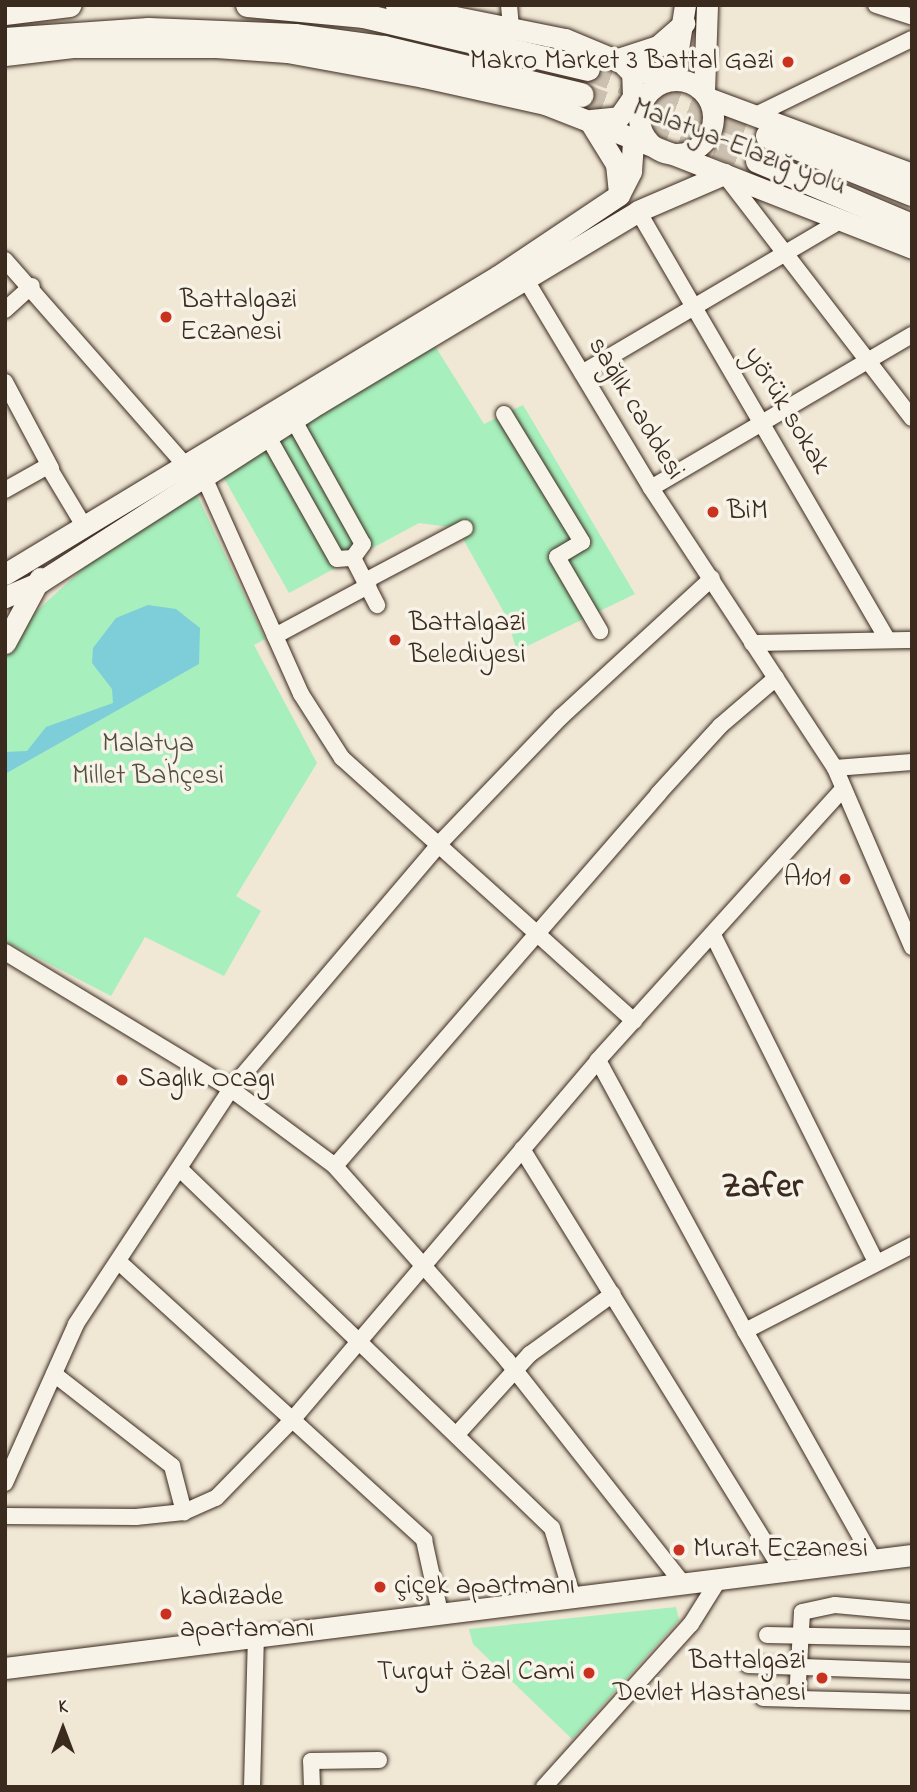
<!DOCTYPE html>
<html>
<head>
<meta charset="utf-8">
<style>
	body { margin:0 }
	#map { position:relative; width:917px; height:1792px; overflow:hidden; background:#f0e7d5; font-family:"Indie Flower",sans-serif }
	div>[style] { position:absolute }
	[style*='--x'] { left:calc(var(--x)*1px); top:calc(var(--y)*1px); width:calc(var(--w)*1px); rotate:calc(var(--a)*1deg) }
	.green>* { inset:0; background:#a7efbc }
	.water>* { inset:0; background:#7eceda }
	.highway-tunnel>* { height:24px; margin-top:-12px; transform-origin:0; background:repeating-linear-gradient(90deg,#ccc1b0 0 24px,transparent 0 36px) }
	.roads { filter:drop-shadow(0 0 2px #3b2a1e) drop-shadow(0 0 2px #3b2a1e) }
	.minor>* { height:16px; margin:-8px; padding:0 8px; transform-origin:8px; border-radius:8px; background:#f7f3e8 }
	.major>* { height:21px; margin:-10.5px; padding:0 10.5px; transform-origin:10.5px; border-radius:10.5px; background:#f7f3e8 }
	.major>.ring { margin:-10.5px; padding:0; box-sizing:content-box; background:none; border:21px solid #f7f3e8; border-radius:50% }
	.highway>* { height:24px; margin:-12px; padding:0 12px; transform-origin:12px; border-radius:12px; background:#f7f3e8 }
	.dots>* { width:19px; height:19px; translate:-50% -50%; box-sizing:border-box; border:4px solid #f7f3e8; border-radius:50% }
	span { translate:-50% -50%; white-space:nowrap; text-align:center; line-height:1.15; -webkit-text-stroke:7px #f7f3e8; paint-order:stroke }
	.poi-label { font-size:28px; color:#3b2a1e }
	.right { translate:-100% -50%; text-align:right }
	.left { translate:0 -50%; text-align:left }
	.street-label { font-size:28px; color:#3b2a1e }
	.park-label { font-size:28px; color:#51513e }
	.district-label { font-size:35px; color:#3b2a1e; font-weight:700 }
	.frame { position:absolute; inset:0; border:7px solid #3b2a1e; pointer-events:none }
	.north { position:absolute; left:28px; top:1694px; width:70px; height:70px; -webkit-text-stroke:5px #f7f3e8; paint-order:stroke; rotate:0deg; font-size:19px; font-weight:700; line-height:28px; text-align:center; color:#3b2a1e }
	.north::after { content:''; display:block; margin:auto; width:24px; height:32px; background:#3b2a1e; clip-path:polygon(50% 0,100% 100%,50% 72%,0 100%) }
</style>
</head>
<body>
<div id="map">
	<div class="green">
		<div style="clip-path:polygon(433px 343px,484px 424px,523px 405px,635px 594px,517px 651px,506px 616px,457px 528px,419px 523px,289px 593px,221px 473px)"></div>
		<div style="clip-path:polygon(196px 493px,265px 639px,254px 645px,317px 763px,236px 896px,261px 911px,224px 976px,145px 937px,111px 996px,5px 941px,5px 659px,30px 617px,109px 545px)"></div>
		<div style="clip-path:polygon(676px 1607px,679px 1620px,572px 1739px,473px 1644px,469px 1629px)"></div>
	</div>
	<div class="water">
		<div style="clip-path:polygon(148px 605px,176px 609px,200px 628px,199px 664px,5px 774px,5px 752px,27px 751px,46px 727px,113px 703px,112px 689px,92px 663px,93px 648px,116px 618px)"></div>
	</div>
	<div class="highway-tunnel">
		<div style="--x:588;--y:69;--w:192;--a:20.4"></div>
		<div style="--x:581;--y:95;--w:189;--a:20.4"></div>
	</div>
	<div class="roads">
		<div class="minor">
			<div style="--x:509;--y:5;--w:24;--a:85"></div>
			<div style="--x:876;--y:5;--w:38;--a:18"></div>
			<div style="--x:760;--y:113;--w:169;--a:-26"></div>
			<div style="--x:724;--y:174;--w:308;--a:52.4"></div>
			<div style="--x:638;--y:211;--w:495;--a:59.8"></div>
			<div style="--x:5;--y:260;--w:276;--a:48.7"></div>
			<div style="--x:520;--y:270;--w:254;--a:59"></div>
			<div style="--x:651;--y:488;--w:335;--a:56.7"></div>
			<div style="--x:835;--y:768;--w:195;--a:66.7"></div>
			<div style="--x:5;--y:310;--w:36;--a:-42"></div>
			<div style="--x:582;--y:373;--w:302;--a:-30.5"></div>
			<div style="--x:5;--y:382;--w:98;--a:61.9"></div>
			<div style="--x:504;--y:414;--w:150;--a:58.6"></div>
			<div style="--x:582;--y:542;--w:29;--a:149"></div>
			<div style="--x:557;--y:557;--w:86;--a:59.8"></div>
			<div style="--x:293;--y:419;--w:143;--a:60.8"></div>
			<div style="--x:363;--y:544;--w:17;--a:126"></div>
			<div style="--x:267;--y:435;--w:142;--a:60.6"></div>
			<div style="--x:337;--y:559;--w:16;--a:-4"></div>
			<div style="--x:203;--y:475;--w:240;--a:65.9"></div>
			<div style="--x:301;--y:694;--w:76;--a:57.4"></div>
			<div style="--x:342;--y:758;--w:393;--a:42"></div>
			<div style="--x:651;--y:488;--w:303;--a:-30.4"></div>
			<div style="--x:5;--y:490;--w:49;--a:-29.2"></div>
			<div style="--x:48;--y:466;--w:70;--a:59"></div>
			<div style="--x:353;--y:558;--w:53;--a:62.9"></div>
			<div style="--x:365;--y:581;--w:113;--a:-27.9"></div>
			<div style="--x:275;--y:636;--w:106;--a:-28.3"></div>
			<div style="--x:752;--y:643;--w:160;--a:-1.1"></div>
			<div style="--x:835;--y:768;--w:77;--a:-4.5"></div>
			<div style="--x:713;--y:935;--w:361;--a:63.5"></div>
			<div style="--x:5;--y:952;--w:264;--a:31.2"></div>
			<div style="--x:231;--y:1089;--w:129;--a:36.5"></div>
			<div style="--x:522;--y:1149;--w:493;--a:58.3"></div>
			<div style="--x:182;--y:1171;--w:514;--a:43.98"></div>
			<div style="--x:552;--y:1528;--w:73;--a:73.3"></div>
			<div style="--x:119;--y:1262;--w:413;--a:42.3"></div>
			<div style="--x:424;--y:1540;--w:75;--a:77.6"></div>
			<div style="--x:745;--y:1331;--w:308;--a:-118.5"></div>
			<div style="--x:598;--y:1060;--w:365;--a:-47.9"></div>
			<div style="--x:54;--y:1374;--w:150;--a:37.9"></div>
			<div style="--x:172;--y:1466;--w:48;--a:75.4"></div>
			<div style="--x:458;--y:1433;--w:107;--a:-47.7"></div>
			<div style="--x:530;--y:1354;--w:102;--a:-35.9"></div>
			<div style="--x:5;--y:1483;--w:174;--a:-65.9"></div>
			<div style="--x:76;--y:1324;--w:282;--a:-56.6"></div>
			<div style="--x:231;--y:1089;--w:323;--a:-49.6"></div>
			<div style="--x:440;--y:843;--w:175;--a:-46.2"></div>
			<div style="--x:561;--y:717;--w:205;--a:-42.6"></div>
			<div style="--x:5;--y:1516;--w:131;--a:0.4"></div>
			<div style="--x:136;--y:1517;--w:48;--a:-5.9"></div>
			<div style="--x:184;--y:1512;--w:35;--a:-24"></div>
			<div style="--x:216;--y:1498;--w:110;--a:-45.7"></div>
			<div style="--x:293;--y:1419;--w:471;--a:-49.6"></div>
			<div style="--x:873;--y:1559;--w:261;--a:-119.3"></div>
			<div style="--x:745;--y:1331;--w:188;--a:-27.2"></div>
			<div style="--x:684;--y:1585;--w:286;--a:-128.2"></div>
			<div style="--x:507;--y:1360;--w:259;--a:-131.6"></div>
			<div style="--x:335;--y:1166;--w:493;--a:-49"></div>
			<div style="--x:658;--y:794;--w:92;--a:-47.6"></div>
			<div style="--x:720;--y:726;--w:74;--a:-40.6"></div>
			<div style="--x:767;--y:1635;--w:145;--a:1.2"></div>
			<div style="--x:748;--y:1665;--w:164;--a:2.1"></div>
			<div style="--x:763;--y:1698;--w:149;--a:1.5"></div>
			<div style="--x:797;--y:1699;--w:87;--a:-86.7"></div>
			<div style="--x:802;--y:1612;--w:34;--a:-12"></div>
			<div style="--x:835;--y:1605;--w:77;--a:5.2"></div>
			<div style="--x:252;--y:1787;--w:151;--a:-88.5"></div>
			<div style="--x:312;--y:1787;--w:26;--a:-92"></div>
			<div style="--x:311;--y:1761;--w:68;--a:-0.8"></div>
			<div style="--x:544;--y:1787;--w:219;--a:-48"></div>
			<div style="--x:691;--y:1624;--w:51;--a:-57.9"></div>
		</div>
		<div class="major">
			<div style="--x:396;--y:5;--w:172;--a:11.4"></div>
			<div style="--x:565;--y:39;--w:109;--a:22.6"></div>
			<div style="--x:5;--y:55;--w:68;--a:-6.7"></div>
			<div style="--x:73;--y:47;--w:143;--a:0"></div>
			<div style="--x:216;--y:47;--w:71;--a:4"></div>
			<div style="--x:287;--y:52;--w:139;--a:10.3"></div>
			<div style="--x:424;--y:77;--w:124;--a:12.6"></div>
			<div style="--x:545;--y:104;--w:394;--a:21.4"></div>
			<div class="ring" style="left:639px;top:80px;width:53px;height:53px"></div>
			<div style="--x:673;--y:80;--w:76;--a:-80.9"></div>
			<div style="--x:704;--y:92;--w:87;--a:-88"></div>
			<div style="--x:708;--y:98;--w:218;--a:20.4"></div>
			<div style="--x:591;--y:120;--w:28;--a:-6"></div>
			<div style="--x:619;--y:117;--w:24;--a:-55"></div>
			<div style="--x:633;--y:97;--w:24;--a:-92"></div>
			<div style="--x:632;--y:73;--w:20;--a:-135"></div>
			<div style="--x:618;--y:59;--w:42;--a:-18"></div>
			<div style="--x:658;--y:46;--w:35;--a:-41"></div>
			<div style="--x:590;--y:122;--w:49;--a:58.2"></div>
			<div style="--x:616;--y:164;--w:30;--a:84"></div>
			<div style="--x:5;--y:574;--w:576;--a:-31.15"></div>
			<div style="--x:498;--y:276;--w:146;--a:-33.8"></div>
			<div style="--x:619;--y:195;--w:27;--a:-63"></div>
			<div style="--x:631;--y:171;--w:32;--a:-86"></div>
			<div style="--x:5;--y:597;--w:38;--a:-23"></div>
			<div style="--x:40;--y:582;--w:331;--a:-32.7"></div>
			<div style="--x:319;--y:403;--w:372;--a:-31"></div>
			<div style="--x:638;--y:211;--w:94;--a:-23.3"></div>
			<div style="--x:5;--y:643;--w:74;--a:-61.7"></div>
			<div style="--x:5;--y:1668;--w:914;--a:-7.1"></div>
		</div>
		<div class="highway">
			<div style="--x:248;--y:5;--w:117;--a:5.4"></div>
			<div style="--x:364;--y:16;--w:230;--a:13.3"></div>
			<div style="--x:5;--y:13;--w:65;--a:-7"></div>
			<div style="--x:5;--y:40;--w:144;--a:-4"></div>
			<div style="--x:149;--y:30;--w:146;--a:2.4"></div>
			<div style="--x:295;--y:36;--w:90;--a:7.7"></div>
			<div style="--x:384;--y:48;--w:203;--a:13.4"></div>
			<div style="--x:768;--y:136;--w:155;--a:21.9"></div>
			<div style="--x:758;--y:161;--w:167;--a:22.9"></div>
		</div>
	</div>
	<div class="dots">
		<div style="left:788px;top:62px;background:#c8321e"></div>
		<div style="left:166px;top:317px;background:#c8321e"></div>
		<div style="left:713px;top:512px;background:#c8321e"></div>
		<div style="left:395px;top:640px;background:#c8321e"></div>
		<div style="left:845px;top:879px;background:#c8321e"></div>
		<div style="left:122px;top:1080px;background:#c8321e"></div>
		<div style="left:679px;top:1550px;background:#c8321e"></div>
		<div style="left:380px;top:1587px;background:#c8321e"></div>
		<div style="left:166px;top:1614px;background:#c8321e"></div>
		<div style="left:589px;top:1673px;background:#c8321e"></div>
		<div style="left:822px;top:1678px;background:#c8321e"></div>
	</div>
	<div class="poi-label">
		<span class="right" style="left:774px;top:62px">Makro Market 3 Battal Gazi</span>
		<span class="left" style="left:180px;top:317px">Battalgazi<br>Eczanesi</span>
		<span class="left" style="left:727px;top:512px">BiM</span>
		<span class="left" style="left:409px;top:640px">Battalgazi<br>Belediyesi</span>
		<span class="right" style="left:831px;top:879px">A101</span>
		<span class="left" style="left:138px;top:1080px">Saglık Ocagı</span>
		<span class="left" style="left:693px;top:1550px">Murat Eczanesi</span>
		<span class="left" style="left:394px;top:1587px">çiçek apartmanı</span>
		<span class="left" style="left:180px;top:1614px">kadızade<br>apartamanı</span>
		<span class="right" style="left:806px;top:1678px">Battalgazi<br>Devlet Hastanesi</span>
		<span class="right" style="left:575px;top:1673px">Turgut Özal Cami</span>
	</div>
	<div class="street-label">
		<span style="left:739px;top:148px;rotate:21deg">Malatya-Elazığ yolu</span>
		<span style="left:635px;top:409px;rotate:59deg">sağlık caddesi</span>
		<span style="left:786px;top:411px;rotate:59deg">yörük sokak</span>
	</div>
	<div class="park-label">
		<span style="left:148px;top:761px">Malatya<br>Millet Bahçesi</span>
	</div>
	<div class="district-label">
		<span style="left:762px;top:1188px">Zafer</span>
	</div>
	<div class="frame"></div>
	<div class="north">K</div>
</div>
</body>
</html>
